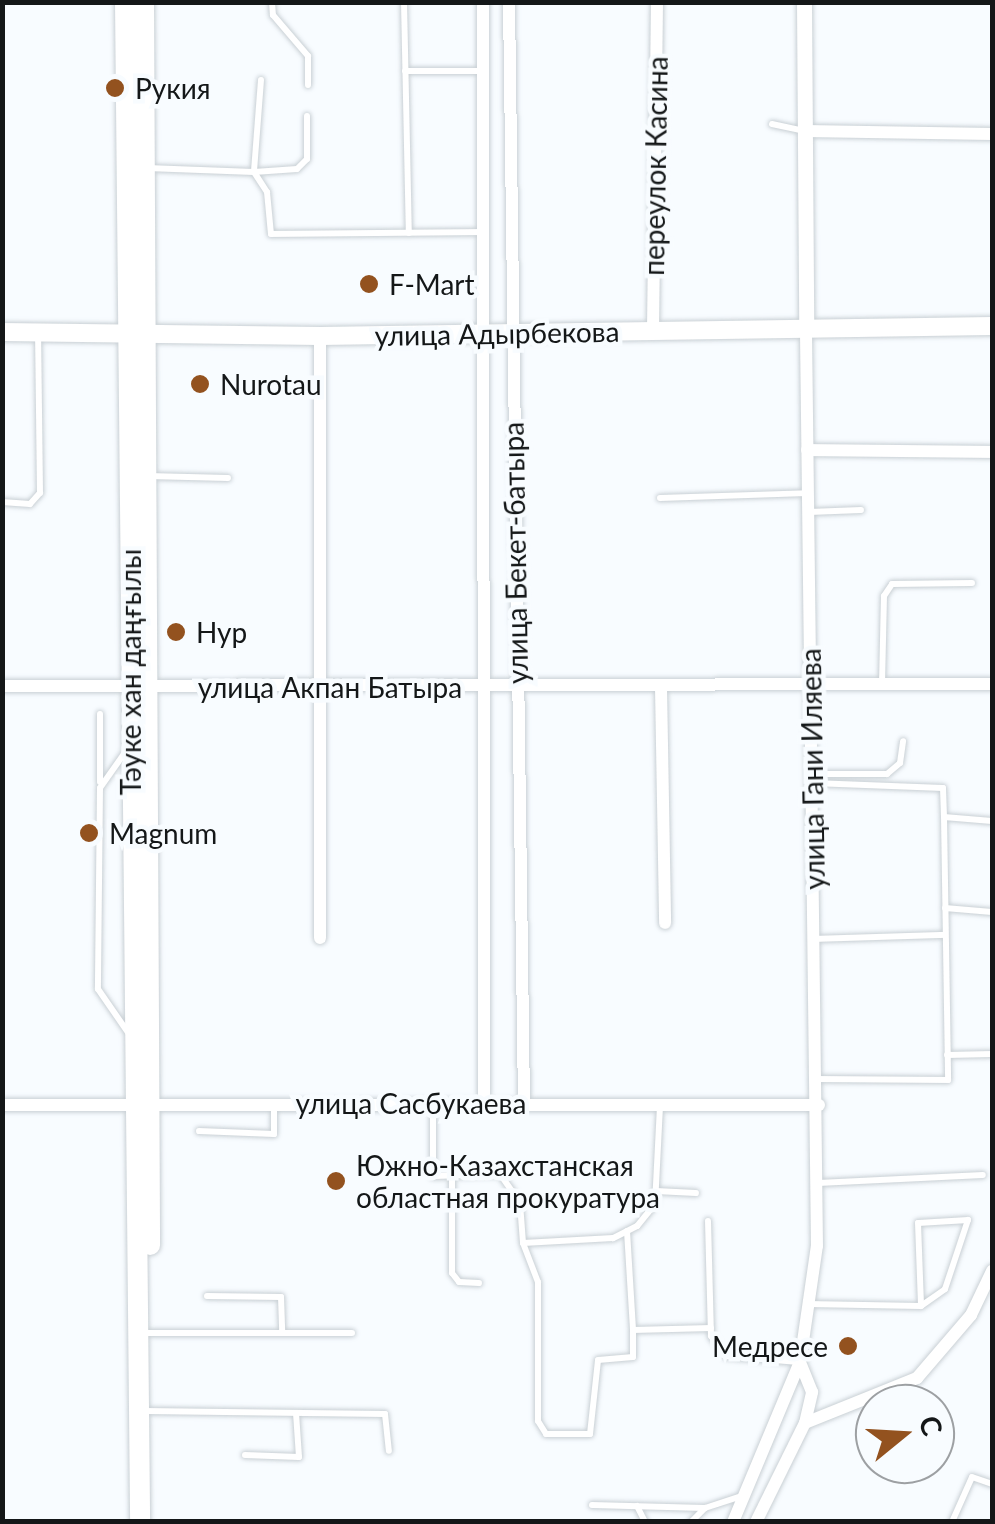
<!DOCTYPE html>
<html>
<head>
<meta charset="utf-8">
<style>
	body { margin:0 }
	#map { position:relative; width:995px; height:1524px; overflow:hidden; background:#f8fcff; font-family:Lato,sans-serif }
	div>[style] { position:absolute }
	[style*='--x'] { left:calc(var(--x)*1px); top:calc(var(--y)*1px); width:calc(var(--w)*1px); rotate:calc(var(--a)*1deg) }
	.roads { filter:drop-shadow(0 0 2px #c9d0d5) drop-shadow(0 0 2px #c9d0d5) }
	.service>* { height:6px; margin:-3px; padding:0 3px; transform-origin:3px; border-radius:3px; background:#fff }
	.minor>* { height:12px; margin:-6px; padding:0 6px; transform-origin:6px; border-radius:6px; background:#fff }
	.tertiary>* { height:15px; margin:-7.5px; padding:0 7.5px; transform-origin:7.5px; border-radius:7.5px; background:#fff }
	.secondary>* { height:18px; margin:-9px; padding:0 9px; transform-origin:9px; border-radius:9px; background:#fff }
	.primary>* { height:20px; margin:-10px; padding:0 10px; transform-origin:10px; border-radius:10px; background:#fff }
	.dots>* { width:28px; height:28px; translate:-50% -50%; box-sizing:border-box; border:5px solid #f8fcff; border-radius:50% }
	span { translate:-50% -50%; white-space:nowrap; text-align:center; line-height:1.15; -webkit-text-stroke:9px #f8fcff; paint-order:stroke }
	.poi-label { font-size:28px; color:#141718 }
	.left { translate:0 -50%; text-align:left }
	.right { translate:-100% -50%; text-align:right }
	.street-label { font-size:28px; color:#141718 }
	.frame { position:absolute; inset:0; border:5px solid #141718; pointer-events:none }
	.north { position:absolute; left:855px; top:1384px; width:100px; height:100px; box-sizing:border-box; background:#f8fcff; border:2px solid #9da0a3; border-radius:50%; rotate:72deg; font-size:28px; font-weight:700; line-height:40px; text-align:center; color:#141718 }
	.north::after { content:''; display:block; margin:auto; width:35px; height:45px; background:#93521f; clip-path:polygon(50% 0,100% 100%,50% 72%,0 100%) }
</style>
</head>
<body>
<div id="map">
	<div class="roads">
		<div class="service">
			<div style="--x:272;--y:2;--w:13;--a:86"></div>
			<div style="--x:273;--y:15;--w:54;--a:49.5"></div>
			<div style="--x:308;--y:56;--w:29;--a:90"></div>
			<div style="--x:404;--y:2;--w:231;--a:88.8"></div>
			<div style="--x:405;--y:71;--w:79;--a:0"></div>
			<div style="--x:261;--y:80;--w:92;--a:94.4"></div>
			<div style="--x:254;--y:172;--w:43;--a:-4"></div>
			<div style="--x:297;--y:169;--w:14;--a:-45"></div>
			<div style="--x:307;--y:159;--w:43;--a:-90"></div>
			<div style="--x:772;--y:124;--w:34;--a:12"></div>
			<div style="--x:147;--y:168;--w:107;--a:2.1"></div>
			<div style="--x:254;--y:172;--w:24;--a:57"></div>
			<div style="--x:267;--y:192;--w:42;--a:84.6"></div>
			<div style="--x:271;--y:234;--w:213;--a:-0.5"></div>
			<div style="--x:148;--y:476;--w:80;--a:1.4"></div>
			<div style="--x:660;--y:498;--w:147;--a:-1.9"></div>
			<div style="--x:2;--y:502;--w:28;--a:4"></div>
			<div style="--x:30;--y:504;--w:15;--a:-48"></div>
			<div style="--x:40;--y:493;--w:159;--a:-90.7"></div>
			<div style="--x:809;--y:512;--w:52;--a:-2.2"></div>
			<div style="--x:882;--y:684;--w:88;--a:-88.7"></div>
			<div style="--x:884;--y:596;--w:14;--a:-56"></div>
			<div style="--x:892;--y:584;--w:80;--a:-0.7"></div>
			<div style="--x:100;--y:714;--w:68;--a:90"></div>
			<div style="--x:126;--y:751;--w:45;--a:125.1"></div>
			<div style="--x:100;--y:788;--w:201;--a:90.6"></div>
			<div style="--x:98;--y:989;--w:55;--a:55.4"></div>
			<div style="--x:813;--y:774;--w:74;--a:0"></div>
			<div style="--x:887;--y:774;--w:17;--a:-40"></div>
			<div style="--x:900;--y:763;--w:22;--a:-82"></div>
			<div style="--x:813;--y:783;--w:130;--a:2.2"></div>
			<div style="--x:943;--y:788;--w:29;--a:88"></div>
			<div style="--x:944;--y:817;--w:263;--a:89.1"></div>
			<div style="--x:948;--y:1080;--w:130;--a:-179.6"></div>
			<div style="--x:944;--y:817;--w:48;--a:4.8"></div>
			<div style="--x:945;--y:908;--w:47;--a:4.9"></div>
			<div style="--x:815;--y:939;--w:130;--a:-1.8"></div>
			<div style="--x:947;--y:1055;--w:45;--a:-1.3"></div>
			<div style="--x:433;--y:1105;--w:71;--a:90"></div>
			<div style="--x:433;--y:1176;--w:67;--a:-1.7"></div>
			<div style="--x:500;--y:1174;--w:35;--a:55"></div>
			<div style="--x:520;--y:1203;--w:40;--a:85.7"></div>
			<div style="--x:660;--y:1106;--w:98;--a:92.9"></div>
			<div style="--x:655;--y:1204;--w:28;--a:129"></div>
			<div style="--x:637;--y:1226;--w:27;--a:153"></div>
			<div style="--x:613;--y:1238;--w:90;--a:176.8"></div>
			<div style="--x:523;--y:1243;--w:42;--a:69"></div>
			<div style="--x:538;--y:1282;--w:139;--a:90"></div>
			<div style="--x:538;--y:1421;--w:15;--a:58"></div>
			<div style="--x:546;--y:1434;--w:44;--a:0"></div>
			<div style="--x:590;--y:1434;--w:74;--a:-83.8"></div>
			<div style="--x:598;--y:1360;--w:35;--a:-5"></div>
			<div style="--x:633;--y:1357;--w:27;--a:-90"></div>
			<div style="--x:633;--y:1330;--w:78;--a:-1.5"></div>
			<div style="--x:199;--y:1131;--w:75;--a:2.3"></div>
			<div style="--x:274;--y:1134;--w:30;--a:-90"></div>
			<div style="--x:452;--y:1175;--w:98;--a:90"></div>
			<div style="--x:452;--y:1273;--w:11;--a:52"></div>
			<div style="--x:459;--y:1282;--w:20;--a:3"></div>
			<div style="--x:818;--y:1183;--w:165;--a:-2.8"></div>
			<div style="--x:656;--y:1191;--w:40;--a:2.9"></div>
			<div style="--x:708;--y:1221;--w:115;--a:88.5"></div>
			<div style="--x:711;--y:1336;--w:25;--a:53"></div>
			<div style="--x:726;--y:1356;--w:73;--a:4.7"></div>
			<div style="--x:627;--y:1231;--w:99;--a:86.5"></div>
			<div style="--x:207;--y:1296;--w:74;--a:0.8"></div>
			<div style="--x:281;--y:1297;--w:36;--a:88"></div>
			<div style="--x:807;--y:1304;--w:114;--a:1"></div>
			<div style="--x:921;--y:1306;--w:29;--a:-35"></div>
			<div style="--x:945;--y:1289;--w:73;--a:-71.6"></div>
			<div style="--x:968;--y:1220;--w:50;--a:176.6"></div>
			<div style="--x:918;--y:1223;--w:83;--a:87.9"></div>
			<div style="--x:144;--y:1333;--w:208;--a:0"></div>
			<div style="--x:145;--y:1411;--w:240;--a:0.7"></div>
			<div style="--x:385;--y:1414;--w:37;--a:84"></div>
			<div style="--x:245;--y:1455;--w:54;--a:2.1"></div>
			<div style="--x:299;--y:1457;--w:44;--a:-93.9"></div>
			<div style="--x:592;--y:1505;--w:113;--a:1.5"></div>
			<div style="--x:637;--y:1506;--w:18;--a:63"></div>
			<div style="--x:691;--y:1522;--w:20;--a:-45"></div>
			<div style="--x:705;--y:1508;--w:39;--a:-18"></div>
			<div style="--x:952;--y:1522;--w:49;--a:-66"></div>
			<div style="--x:972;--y:1477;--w:21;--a:19"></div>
		</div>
		<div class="minor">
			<div style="--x:483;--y:2;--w:1102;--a:89.95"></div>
			<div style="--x:509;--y:2;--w:1102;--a:89.22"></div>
			<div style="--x:805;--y:131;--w:187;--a:0.9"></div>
			<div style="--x:653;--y:330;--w:328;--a:-89.3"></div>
			<div style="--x:807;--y:450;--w:185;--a:0.6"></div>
			<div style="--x:2;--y:686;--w:990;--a:-0.12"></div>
			<div style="--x:661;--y:687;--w:236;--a:89"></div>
			<div style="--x:320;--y:938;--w:602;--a:-90"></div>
			<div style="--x:2;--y:1105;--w:817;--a:0"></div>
			<div style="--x:805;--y:1423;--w:121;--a:-21.9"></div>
			<div style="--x:917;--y:1378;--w:83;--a:-49.4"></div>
			<div style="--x:971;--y:1315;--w:49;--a:-64.5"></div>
			<div style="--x:733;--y:1522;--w:173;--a:-67.3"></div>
			<div style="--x:800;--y:1362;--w:117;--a:-81.7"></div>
			<div style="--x:817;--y:1246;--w:919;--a:-90.69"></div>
			<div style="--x:756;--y:1522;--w:110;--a:-63.7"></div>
			<div style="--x:805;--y:1423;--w:32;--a:-77"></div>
			<div style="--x:812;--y:1392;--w:32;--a:-112"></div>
		</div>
		<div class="tertiary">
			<div style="--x:804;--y:2;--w:325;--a:89.6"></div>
		</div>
		<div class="secondary">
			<div style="--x:2;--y:332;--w:318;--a:0.7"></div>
			<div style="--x:320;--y:336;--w:672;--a:-0.85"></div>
		</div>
		<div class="primary">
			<div style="--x:125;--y:2;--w:1520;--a:89.43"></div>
			<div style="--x:144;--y:2;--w:1243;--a:89.72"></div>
		</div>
	</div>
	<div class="dots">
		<div style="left:115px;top:88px;background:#93521f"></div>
		<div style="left:369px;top:284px;background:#93521f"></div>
		<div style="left:200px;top:384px;background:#93521f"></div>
		<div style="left:176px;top:632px;background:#93521f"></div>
		<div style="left:89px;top:833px;background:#93521f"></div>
		<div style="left:336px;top:1181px;background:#93521f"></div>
		<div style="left:848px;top:1346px;background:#93521f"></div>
	</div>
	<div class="poi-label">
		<span class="left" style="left:135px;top:88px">Рукия</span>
		<span class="left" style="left:389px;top:284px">F-Mart</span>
		<span class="left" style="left:220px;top:384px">Nurotau</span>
		<span class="left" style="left:196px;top:632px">Нур</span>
		<span class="left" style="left:109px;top:833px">Magnum</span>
		<span class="left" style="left:356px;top:1181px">Южно-Казахстанская<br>областная прокуратура</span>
		<span class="right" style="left:828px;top:1346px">Медресе</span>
	</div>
	<div class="street-label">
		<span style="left:655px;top:166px;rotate:-89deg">переулок Касина</span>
		<span style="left:497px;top:333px;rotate:-1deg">улица Адырбекова</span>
		<span style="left:515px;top:553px;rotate:-91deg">улица Бекет-батыра</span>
		<span style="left:130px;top:672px;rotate:-90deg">Тәуке хан даңғылы</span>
		<span style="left:330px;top:687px">улица Акпан Батыра</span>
		<span style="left:812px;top:769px;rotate:-91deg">улица Гани Иляева</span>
		<span style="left:411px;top:1103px">улица Сасбукаева</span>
	</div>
	<div class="frame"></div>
	<div class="north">С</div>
</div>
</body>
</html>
